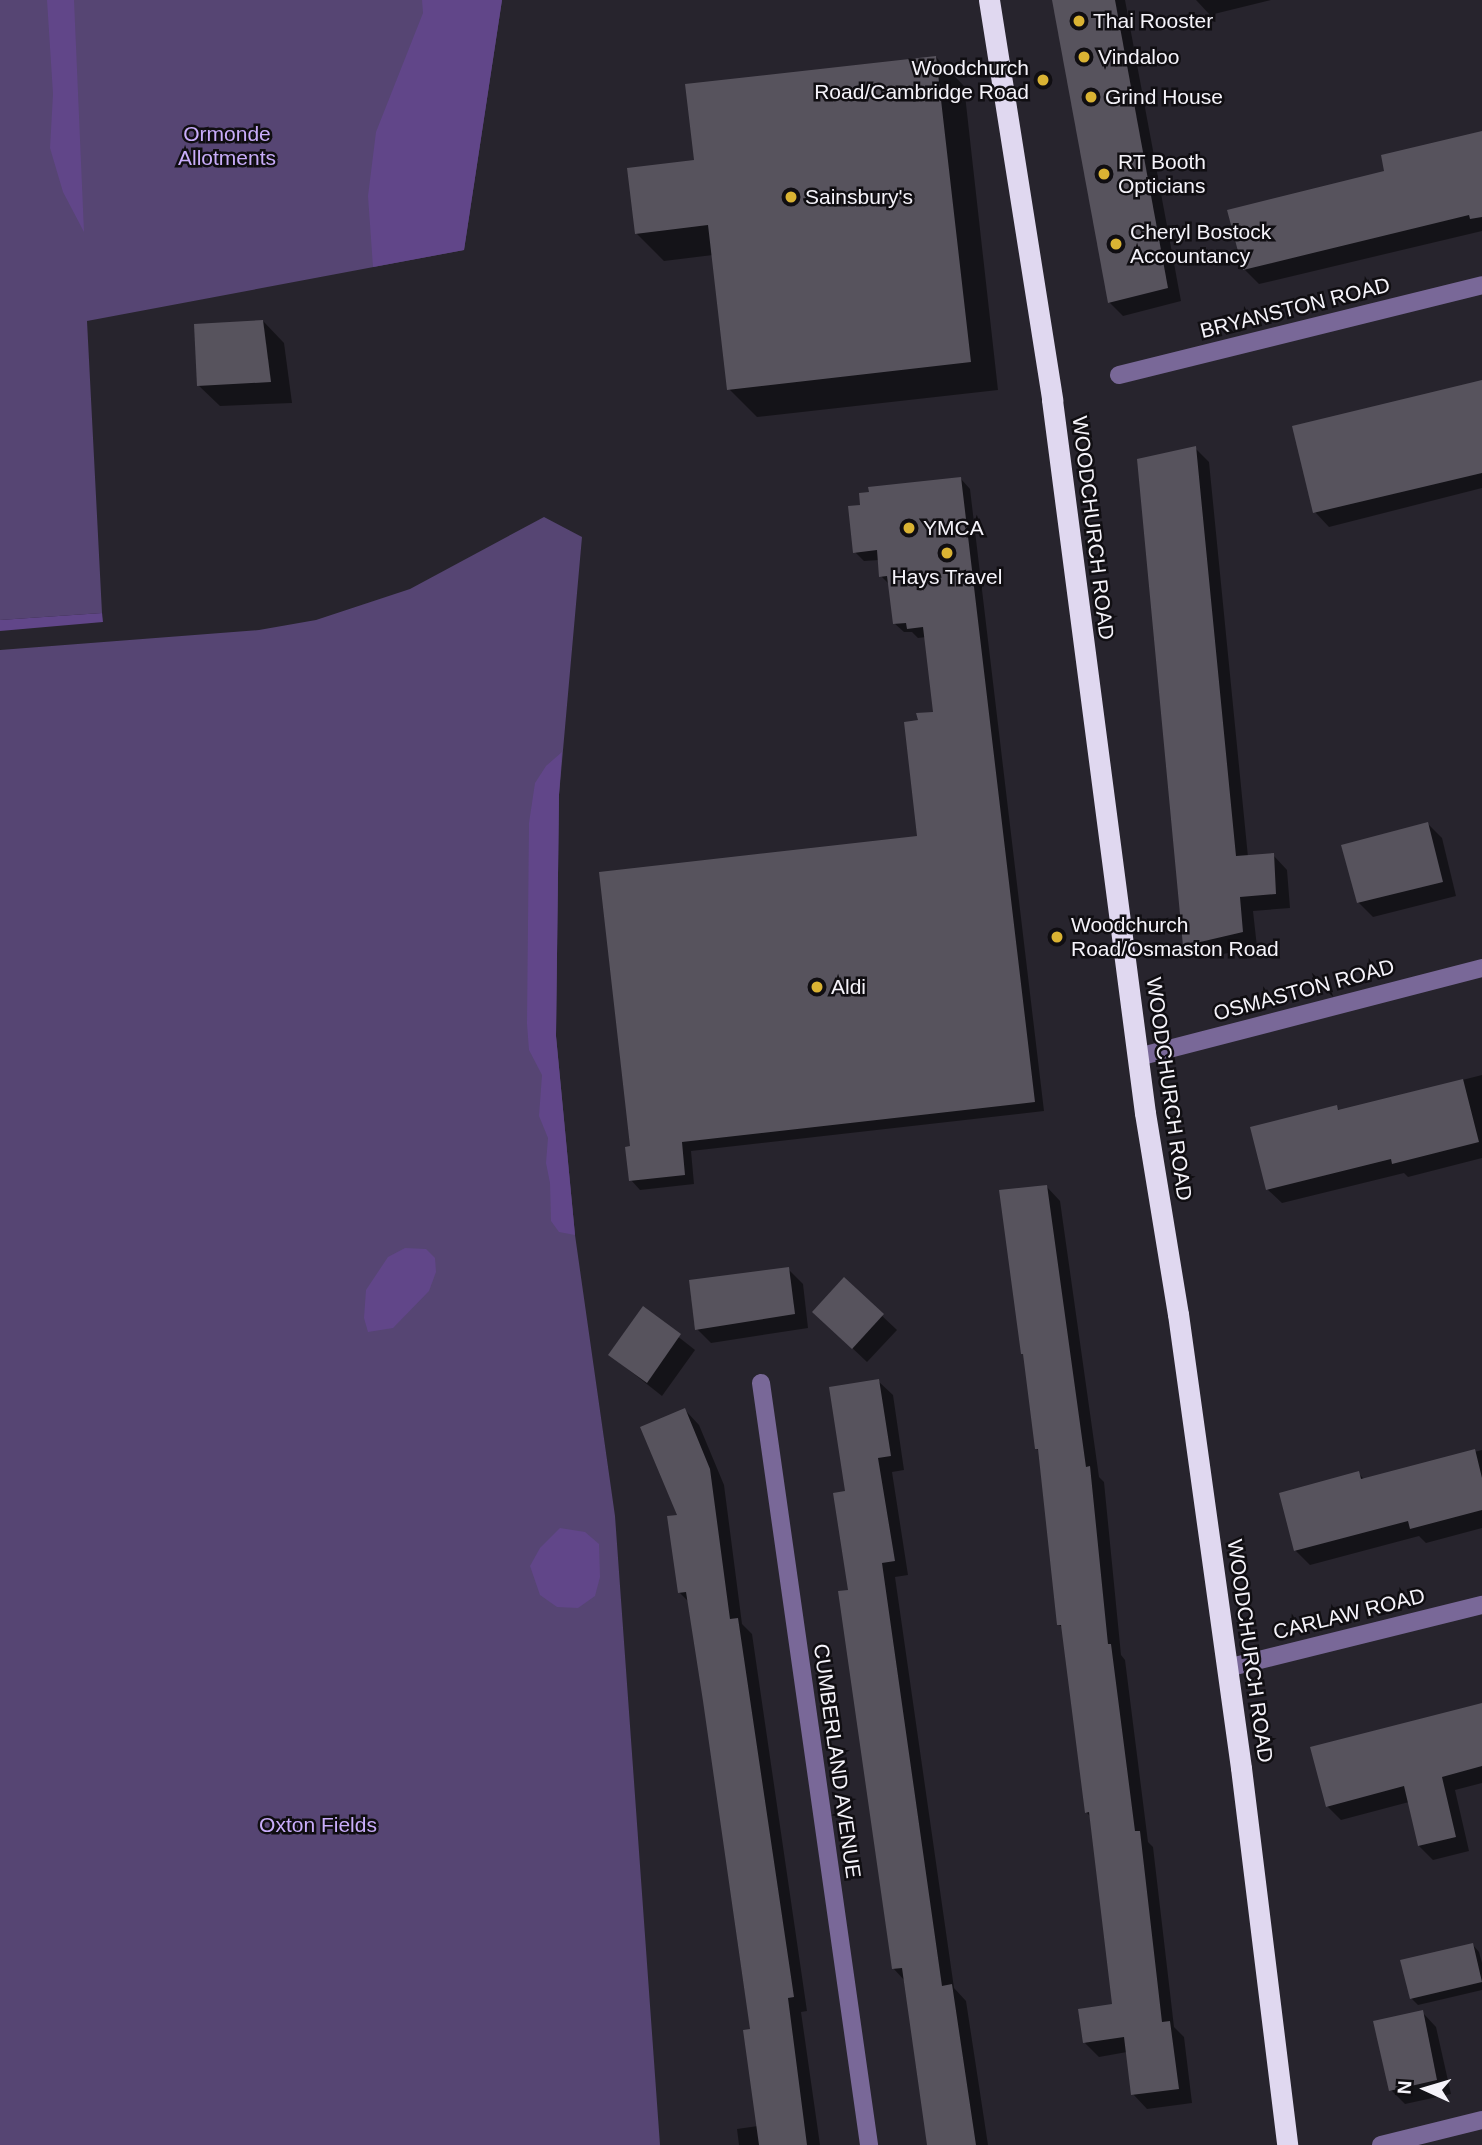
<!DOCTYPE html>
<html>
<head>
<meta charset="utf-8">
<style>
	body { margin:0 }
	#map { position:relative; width:1482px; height:2145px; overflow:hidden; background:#27242d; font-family:Helvetica,sans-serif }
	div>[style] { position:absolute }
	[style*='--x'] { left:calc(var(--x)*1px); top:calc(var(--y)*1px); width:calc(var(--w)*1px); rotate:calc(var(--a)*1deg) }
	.green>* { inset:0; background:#564573 }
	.forest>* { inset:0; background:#614689 }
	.shadow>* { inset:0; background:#0007 }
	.building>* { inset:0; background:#57535d }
	.street>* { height:18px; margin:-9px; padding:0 9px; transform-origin:9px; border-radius:9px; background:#796898 }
	.highway>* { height:21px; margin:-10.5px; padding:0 10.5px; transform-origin:10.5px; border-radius:10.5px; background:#e0d8f0 }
	.dots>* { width:19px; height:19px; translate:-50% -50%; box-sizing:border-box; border:4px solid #100e12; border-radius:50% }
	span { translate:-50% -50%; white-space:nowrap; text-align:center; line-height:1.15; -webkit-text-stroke:5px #100e12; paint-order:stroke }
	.poi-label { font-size:21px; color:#f5f3fa }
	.left { translate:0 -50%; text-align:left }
	.right { translate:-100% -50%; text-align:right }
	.park-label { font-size:21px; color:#c9adfa }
	.street-label { font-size:21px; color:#f5f3fa }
	.north { position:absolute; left:1391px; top:2054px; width:70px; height:70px; -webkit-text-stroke:5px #100e12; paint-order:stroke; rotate:274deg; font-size:19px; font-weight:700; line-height:28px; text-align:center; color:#f5f3fa }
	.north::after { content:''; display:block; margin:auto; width:24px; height:32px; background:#f5f3fa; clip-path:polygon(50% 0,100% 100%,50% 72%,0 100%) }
</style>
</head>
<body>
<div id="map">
	<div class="green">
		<div style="clip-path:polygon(0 0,502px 0,464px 250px,87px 321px,102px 613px,0 620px)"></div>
		<div style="clip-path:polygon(544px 517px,582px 537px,559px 795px,556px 1036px,575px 1235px,615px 1516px,660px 2145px,0 2145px,0 650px,259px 630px,316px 620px,410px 589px)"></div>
	</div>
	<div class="forest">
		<div style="clip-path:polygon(47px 0,74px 0,84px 232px,63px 192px,50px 148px,53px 94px)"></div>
		<div style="clip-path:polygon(422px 0,502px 0,464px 250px,373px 267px,368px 196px,376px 132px,423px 13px)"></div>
		<div style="clip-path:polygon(102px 613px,103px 622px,0 631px,0 620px)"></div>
		<div style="clip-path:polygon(562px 752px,559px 795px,556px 1036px,575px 1235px,559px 1232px,551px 1221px,550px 1183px,546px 1163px,548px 1138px,539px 1116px,542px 1075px,529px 1050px,527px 1024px,529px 823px,535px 783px,546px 766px)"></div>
		<div style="clip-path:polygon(405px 1248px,426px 1249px,435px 1258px,436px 1272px,429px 1291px,393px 1328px,368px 1332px,364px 1318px,366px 1290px,388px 1257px)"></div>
		<div style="clip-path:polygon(560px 1528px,585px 1532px,599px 1544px,600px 1577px,595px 1596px,578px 1608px,557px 1607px,540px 1595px,530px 1566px,540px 1548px)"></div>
	</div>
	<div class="shadow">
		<div style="clip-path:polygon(1053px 0,1125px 0,1181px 301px,1123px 316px,1109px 302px)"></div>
		<div style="clip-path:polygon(1196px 0,1271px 0,1210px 15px)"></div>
		<div style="clip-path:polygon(936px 57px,964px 86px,998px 390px,757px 417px,729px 389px,713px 255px,664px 261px,636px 233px,696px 162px)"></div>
		<div style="clip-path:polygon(1482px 133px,1482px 231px,1259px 284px,1244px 269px)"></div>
		<div style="clip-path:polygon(263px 321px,284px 343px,292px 403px,220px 406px,198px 385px)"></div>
		<div style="clip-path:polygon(1482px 383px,1482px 488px,1329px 527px,1315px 512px)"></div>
		<div style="clip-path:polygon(1195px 448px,1209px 462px,1248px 857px,1273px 855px,1287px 870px,1290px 908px,1253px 911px,1257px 947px,1199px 959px,1185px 945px)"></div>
		<div style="clip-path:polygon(961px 479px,970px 489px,1044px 1111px,691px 1151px,694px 1184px,640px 1190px,631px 1180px,632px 1148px,919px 837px,920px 722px,935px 714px,926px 637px,918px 638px,912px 632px,904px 632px,894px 623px,890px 585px,881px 576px,880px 560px,864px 561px,855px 552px,862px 506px,871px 493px)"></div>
		<div style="clip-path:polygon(1428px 824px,1442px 838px,1456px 896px,1373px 917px,1358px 902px)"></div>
		<div style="clip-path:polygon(1482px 1075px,1482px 1158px,1408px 1177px,1404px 1173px,1282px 1203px,1267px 1189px,1336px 1107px,1340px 1111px)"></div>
		<div style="clip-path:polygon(1046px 1186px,1060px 1201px,1099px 1477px,1104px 1482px,1121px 1655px,1125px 1660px,1148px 1842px,1153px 1847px,1174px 2027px,1184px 2037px,1192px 2103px,1147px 2109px,1133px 2094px,1127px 2052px,1099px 2057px,1085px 2043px,1114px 2006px,1091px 1817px,1086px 1812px,1063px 1628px,1059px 1625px,1040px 1452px,1037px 1449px,1026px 1357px,1022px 1353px)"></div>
		<div style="clip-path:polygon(788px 1269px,803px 1284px,808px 1328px,711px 1343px,697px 1329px)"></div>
		<div style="clip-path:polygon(844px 1280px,897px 1330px,867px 1362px,829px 1326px)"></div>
		<div style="clip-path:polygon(643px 1309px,695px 1350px,662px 1396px,610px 1355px)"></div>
		<div style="clip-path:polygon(878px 1381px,893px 1395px,904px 1470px,892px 1472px,908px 1575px,895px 1577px,954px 1988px,966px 2001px,988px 2145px,929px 2145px,905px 1981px,893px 1968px,850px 1591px,847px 1492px)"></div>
		<div style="clip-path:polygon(685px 1410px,699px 1425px,724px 1485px,742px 1624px,752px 1634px,807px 2011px,801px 2012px,820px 2145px,739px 2145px,737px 2129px,758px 2126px,752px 2031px,690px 1603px,679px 1592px)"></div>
		<div style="clip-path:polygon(1482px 1450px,1482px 1528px,1426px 1543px,1419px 1536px,1310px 1565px,1295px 1550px,1358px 1473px,1365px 1480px)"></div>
		<div style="clip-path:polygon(1482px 1706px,1482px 1783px,1455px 1790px,1469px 1851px,1433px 1860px,1419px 1846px,1409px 1802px,1341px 1820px,1327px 1806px)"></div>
		<div style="clip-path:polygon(1473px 1945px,1479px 1952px,1482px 1963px,1482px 1990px,1418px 2005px,1411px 1998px)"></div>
		<div style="clip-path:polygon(1422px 2012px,1436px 2027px,1451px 2094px,1405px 2104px,1391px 2090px)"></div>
	</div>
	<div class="building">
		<div style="clip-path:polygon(1052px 0,1115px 0,1168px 288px,1108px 303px)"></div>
		<div style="clip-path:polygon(936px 56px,971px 362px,727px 390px,708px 225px,635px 234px,627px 168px,694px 160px,685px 84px)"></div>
		<div style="clip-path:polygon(1482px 131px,1482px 217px,1470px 219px,1469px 215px,1243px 270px,1227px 210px,1384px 171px,1381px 155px)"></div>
		<div style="clip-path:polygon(263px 320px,271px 382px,197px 386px,194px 324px)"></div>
		<div style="clip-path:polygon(1482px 380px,1482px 473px,1313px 513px,1292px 426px)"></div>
		<div style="clip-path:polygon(1196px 446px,1236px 856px,1274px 853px,1276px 894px,1240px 897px,1243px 932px,1183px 946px,1137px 459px)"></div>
		<div style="clip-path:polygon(961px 477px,1035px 1102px,682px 1142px,685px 1175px,629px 1181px,625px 1147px,630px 1146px,599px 872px,917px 836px,904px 722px,918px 720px,916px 713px,933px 712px,923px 627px,907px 629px,906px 623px,893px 624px,887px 576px,879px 577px,877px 550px,853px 553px,848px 506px,860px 505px,859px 493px,869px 492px,868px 487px)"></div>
		<div style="clip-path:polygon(1428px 822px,1443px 882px,1357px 903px,1341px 845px)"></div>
		<div style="clip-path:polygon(1463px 1079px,1479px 1142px,1392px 1164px,1391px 1159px,1266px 1190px,1250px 1127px,1337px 1105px,1338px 1110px)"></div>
		<div style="clip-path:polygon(1047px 1185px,1086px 1467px,1090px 1466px,1108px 1644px,1111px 1644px,1135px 1831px,1140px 1831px,1162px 2022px,1170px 2021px,1179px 2089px,1131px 2095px,1124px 2037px,1083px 2043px,1078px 2009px,1112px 2004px,1089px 1812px,1085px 1813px,1061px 1625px,1057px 1625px,1038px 1449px,1035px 1449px,1023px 1354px,1021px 1354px,999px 1190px)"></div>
		<div style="clip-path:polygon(789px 1267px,795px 1314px,695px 1330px,689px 1280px)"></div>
		<div style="clip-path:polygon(844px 1277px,884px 1314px,852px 1349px,812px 1312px)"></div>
		<div style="clip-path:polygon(643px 1306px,681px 1334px,647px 1383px,608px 1355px)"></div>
		<div style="clip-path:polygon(879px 1379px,891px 1456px,878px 1458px,895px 1561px,882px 1563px,942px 1986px,952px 1984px,976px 2145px,927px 2145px,902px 1968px,892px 1969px,838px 1591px,848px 1590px,833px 1493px,845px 1491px,829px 1387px)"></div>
		<div style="clip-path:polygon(685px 1408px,710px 1469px,730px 1619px,738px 1618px,794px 1997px,788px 1998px,807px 2145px,759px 2145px,743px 2030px,750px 2029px,703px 1701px,686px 1592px,678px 1593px,667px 1516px,677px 1515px,640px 1427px)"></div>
		<div style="clip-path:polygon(1475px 1449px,1482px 1478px,1482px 1510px,1410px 1529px,1408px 1521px,1294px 1551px,1279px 1493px,1359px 1471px,1361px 1479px)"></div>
		<div style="clip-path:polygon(1482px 1703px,1482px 1766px,1442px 1777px,1456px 1837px,1418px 1846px,1404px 1786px,1326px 1807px,1310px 1747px)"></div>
		<div style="clip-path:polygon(1473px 1943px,1482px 1982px,1410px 1999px,1400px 1960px)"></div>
		<div style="clip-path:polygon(1423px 2010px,1437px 2080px,1389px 2091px,1373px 2021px)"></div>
	</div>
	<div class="street">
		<div style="--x:1119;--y:375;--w:374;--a:-13.9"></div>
		<div style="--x:1138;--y:1057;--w:355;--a:-14.5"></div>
		<div style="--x:761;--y:1383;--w:770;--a:81.93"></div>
		<div style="--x:1227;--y:1668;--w:263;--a:-13.9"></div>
		<div style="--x:1381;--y:2145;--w:104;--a:-13.9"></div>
	</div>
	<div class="highway">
		<div style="--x:989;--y:0;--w:405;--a:81"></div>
		<div style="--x:1052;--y:400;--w:719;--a:82.57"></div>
		<div style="--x:1145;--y:1113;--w:204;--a:80.7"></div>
		<div style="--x:1178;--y:1314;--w:458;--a:82.1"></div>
		<div style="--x:1241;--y:1768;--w:380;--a:83"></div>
	</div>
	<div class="dots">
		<div style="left:1079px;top:21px;background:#dab333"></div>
		<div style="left:1084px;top:57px;background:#dab333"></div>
		<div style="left:1043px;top:80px;background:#dab333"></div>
		<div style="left:1091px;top:97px;background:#dab333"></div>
		<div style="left:1104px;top:174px;background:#dab333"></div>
		<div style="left:791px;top:197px;background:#dab333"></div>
		<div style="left:1116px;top:244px;background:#dab333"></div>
		<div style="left:909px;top:528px;background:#dab333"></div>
		<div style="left:947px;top:553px;background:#dab333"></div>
		<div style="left:1057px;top:937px;background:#dab333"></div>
		<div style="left:817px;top:987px;background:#dab333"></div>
	</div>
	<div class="poi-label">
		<span class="left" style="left:1093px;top:21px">Thai Rooster</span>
		<span class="left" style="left:1098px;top:57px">Vindaloo</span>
		<span class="right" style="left:1029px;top:80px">Woodchurch<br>Road/Cambridge Road</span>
		<span class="left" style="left:1105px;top:97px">Grind House</span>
		<span class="left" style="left:1118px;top:174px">RT Booth<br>Opticians</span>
		<span class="left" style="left:805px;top:197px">Sainsbury's</span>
		<span class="left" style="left:1130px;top:244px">Cheryl Bostock<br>Accountancy</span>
		<span class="left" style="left:923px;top:528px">YMCA</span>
		<span style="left:947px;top:577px">Hays Travel</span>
		<span class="left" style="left:1071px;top:937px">Woodchurch<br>Road/Osmaston Road</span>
		<span class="left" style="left:831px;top:987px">Aldi</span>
	</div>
	<div class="park-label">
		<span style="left:227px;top:146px">Ormonde<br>Allotments</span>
		<span style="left:318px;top:1825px">Oxton Fields</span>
	</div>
	<div class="street-label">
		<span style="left:1295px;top:308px;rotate:-14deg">BRYANSTON ROAD</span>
		<span style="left:1093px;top:528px;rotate:83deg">WOODCHURCH ROAD</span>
		<span style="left:1304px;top:990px;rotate:-15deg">OSMASTON ROAD</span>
		<span style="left:1169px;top:1089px;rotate:82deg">WOODCHURCH ROAD</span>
		<span style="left:1349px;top:1614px;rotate:-14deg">CARLAW ROAD</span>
		<span style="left:1250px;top:1651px;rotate:82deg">WOODCHURCH ROAD</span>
		<span style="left:837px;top:1761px;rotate:82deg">CUMBERLAND AVENUE</span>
	</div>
	<div class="north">N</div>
</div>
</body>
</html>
